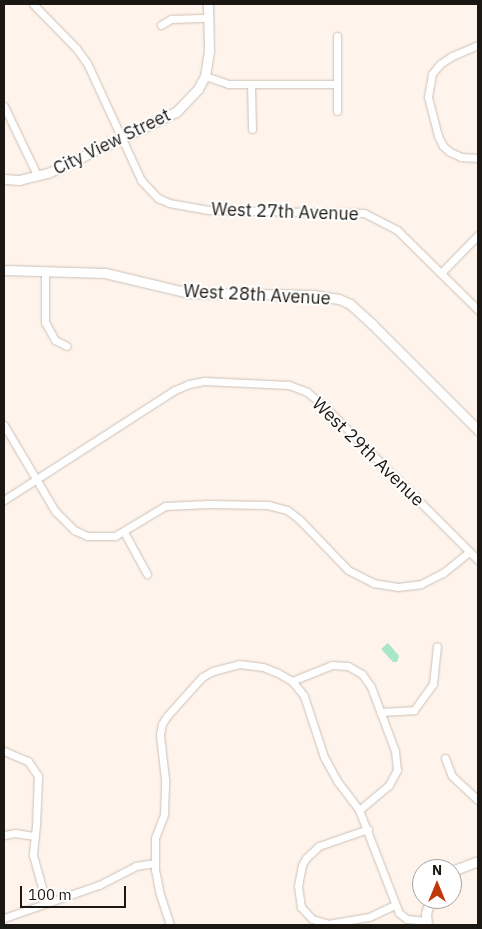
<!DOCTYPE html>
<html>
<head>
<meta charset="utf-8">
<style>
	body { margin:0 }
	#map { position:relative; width:482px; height:929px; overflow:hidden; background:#fef4ec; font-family:"IBM Plex Sans",sans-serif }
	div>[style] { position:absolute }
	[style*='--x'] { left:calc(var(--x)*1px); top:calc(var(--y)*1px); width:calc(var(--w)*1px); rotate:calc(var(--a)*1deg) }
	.green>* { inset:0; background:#a7e6c8 }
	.roads { filter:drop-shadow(0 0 1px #ccc0b6) drop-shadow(0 0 1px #ccc0b6) }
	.minor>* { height:7px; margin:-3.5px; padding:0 3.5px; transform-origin:3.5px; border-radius:3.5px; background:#fff }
	.tertiary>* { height:9px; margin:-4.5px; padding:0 4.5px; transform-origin:4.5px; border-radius:4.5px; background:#fff }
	span { translate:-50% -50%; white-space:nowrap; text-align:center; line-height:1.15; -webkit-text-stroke:4px #fff; paint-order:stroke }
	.street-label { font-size:18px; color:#1b1713 }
	.frame { position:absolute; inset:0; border:5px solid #1b1713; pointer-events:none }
	.north { position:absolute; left:412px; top:859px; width:50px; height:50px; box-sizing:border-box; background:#fff; border:1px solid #a4a2a1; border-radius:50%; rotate:0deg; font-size:14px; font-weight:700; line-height:20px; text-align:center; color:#1b1713 }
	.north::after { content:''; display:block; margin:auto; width:18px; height:22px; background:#c0370c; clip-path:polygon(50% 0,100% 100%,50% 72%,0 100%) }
	.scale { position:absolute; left:20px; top:886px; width:106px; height:22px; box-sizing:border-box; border:2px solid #1b1713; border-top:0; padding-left:6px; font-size:15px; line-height:18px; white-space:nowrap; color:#1b1713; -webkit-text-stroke:4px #fff; paint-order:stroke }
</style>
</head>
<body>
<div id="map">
	<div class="green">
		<div style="clip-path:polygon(388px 643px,399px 656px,397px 662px,393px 662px,381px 649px)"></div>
	</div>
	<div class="roads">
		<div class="minor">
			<div style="--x:33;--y:4;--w:62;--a:45.7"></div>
			<div style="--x:76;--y:48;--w:19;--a:54"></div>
			<div style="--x:87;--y:63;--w:129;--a:65.2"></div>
			<div style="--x:141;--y:180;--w:25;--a:47"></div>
			<div style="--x:158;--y:198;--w:12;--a:24"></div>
			<div style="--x:169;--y:203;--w:40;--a:10"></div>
			<div style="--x:208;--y:210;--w:156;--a:1.1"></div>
			<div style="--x:364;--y:213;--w:37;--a:27"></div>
			<div style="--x:397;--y:230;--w:114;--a:44.6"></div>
			<div style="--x:161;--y:25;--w:12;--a:-31"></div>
			<div style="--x:171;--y:19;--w:38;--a:-2"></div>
			<div style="--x:337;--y:36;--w:75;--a:90"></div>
			<div style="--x:478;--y:45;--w:28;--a:157"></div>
			<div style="--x:452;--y:56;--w:14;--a:146"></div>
			<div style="--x:440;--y:64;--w:13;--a:129"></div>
			<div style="--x:432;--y:74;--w:23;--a:100"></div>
			<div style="--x:428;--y:97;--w:40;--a:75.6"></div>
			<div style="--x:438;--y:136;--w:11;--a:63"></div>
			<div style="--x:443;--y:146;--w:9;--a:41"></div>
			<div style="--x:450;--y:152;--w:12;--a:24"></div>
			<div style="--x:461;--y:157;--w:17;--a:3"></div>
			<div style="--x:205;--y:76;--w:24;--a:19"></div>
			<div style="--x:228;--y:84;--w:108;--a:0"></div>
			<div style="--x:251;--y:84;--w:45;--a:88.7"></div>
			<div style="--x:4;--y:106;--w:76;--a:64.4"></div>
			<div style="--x:45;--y:271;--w:51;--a:90"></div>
			<div style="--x:45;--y:322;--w:21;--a:61"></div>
			<div style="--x:55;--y:340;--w:13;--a:27"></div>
			<div style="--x:441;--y:273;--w:53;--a:-45.8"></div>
			<div style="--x:4;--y:425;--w:100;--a:59.3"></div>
			<div style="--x:55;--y:511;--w:27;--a:45"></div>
			<div style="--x:74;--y:530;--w:14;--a:25"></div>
			<div style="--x:87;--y:536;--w:28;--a:0"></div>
			<div style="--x:115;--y:536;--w:58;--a:-31"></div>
			<div style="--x:165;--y:506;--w:43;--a:-2.7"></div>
			<div style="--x:208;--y:504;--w:60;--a:1"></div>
			<div style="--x:268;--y:505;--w:20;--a:15"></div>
			<div style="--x:287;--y:510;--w:15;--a:37"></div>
			<div style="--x:299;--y:519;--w:71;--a:46.1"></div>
			<div style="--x:348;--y:570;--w:28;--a:27"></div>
			<div style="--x:373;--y:583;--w:25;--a:9"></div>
			<div style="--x:398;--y:587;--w:23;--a:-7"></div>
			<div style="--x:421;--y:584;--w:25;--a:-27"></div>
			<div style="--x:443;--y:573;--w:33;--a:-39"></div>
			<div style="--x:4;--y:500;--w:203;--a:-32.8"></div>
			<div style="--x:175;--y:390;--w:15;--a:-23"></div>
			<div style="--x:189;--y:384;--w:15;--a:-11"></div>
			<div style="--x:204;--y:381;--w:85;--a:2.7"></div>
			<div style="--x:289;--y:385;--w:19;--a:21"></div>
			<div style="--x:307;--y:392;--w:19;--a:39"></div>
			<div style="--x:322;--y:404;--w:221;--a:45"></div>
			<div style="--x:124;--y:532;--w:48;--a:61.3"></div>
			<div style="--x:292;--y:681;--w:43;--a:-21.8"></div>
			<div style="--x:332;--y:665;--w:16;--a:4"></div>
			<div style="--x:348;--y:666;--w:16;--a:30"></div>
			<div style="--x:362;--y:674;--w:16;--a:55"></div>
			<div style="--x:371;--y:687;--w:68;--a:69.4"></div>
			<div style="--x:395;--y:751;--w:19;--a:84"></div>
			<div style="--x:397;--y:770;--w:17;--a:118"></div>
			<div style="--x:389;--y:785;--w:39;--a:140"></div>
			<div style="--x:380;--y:712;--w:34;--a:-3"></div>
			<div style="--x:414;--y:710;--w:32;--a:-54"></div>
			<div style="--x:433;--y:684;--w:38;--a:-84"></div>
			<div style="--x:4;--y:751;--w:26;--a:23"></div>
			<div style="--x:28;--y:761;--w:18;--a:56"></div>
			<div style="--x:38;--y:776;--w:49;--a:92.3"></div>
			<div style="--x:36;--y:825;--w:30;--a:96"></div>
			<div style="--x:33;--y:855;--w:49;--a:74.5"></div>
			<div style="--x:445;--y:758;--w:19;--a:69"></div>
			<div style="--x:452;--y:776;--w:35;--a:43"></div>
			<div style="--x:368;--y:829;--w:52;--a:160.9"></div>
			<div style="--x:319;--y:846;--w:18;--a:137"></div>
			<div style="--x:306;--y:858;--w:8;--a:120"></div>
			<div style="--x:302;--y:865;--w:21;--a:101"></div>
			<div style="--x:298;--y:886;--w:21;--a:82"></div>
			<div style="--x:301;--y:907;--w:16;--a:47"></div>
			<div style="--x:312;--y:919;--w:17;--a:17"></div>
			<div style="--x:328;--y:924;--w:42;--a:-9.7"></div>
			<div style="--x:369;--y:917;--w:29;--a:-25"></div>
			<div style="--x:4;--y:835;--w:11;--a:-10"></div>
			<div style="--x:15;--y:833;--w:20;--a:9"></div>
			<div style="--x:4;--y:918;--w:101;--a:-19.2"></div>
			<div style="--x:99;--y:885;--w:42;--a:-27.2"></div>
			<div style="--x:136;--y:866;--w:19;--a:-9"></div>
			<div style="--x:170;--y:925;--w:32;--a:-108"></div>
			<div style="--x:160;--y:895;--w:25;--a:-101"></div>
			<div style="--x:155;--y:870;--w:32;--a:-90"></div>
			<div style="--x:155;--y:838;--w:26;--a:-69"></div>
			<div style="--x:164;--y:814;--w:35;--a:-88"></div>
			<div style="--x:165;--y:779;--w:44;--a:-96.5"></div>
			<div style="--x:160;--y:735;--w:11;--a:-80"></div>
			<div style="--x:162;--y:724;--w:9;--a:-58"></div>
			<div style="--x:167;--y:716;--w:52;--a:-48.1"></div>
			<div style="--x:202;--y:677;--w:13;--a:-29"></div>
			<div style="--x:213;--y:671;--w:27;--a:-15"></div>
			<div style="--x:239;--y:664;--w:24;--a:7"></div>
			<div style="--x:263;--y:667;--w:16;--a:22"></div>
			<div style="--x:278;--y:673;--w:16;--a:30"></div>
			<div style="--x:292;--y:681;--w:19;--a:51"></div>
			<div style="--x:304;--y:696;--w:64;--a:71.8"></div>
			<div style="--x:324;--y:757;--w:29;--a:61"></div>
			<div style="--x:338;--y:782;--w:35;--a:53"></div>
			<div style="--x:359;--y:810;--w:110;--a:68.8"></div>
			<div style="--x:399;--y:913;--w:10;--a:37"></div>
			<div style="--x:407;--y:919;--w:20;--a:6"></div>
		</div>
		<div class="tertiary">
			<div style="--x:4;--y:179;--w:15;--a:4"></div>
			<div style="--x:19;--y:180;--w:30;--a:-14"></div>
			<div style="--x:48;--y:173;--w:142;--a:-25.5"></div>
			<div style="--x:176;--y:112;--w:32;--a:-46"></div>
			<div style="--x:198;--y:89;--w:15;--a:-62"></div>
			<div style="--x:205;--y:76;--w:25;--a:-81"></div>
			<div style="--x:209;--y:51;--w:47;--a:-91.2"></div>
			<div style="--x:4;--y:270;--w:101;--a:1.7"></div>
			<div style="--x:105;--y:273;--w:86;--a:13.4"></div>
			<div style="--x:189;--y:293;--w:124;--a:0.9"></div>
			<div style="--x:313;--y:295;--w:26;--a:9"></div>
			<div style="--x:339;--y:299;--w:12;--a:24"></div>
			<div style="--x:350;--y:304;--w:30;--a:42"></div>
			<div style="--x:372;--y:324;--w:150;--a:45"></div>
			<div style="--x:452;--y:871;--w:28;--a:-21"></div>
			<div style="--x:427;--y:925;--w:11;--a:-95"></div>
			<div style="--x:426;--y:914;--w:16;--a:-75"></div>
		</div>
	</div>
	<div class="street-label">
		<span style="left:112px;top:142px;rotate:-26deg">City View Street</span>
		<span style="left:285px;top:212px;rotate:2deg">West 27th Avenue</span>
		<span style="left:257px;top:295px;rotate:3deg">West 28th Avenue</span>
		<span style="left:368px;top:452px;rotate:44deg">West 29th Avenue</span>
	</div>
	<div class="frame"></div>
	<div class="north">N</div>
	<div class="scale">100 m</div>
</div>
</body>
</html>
